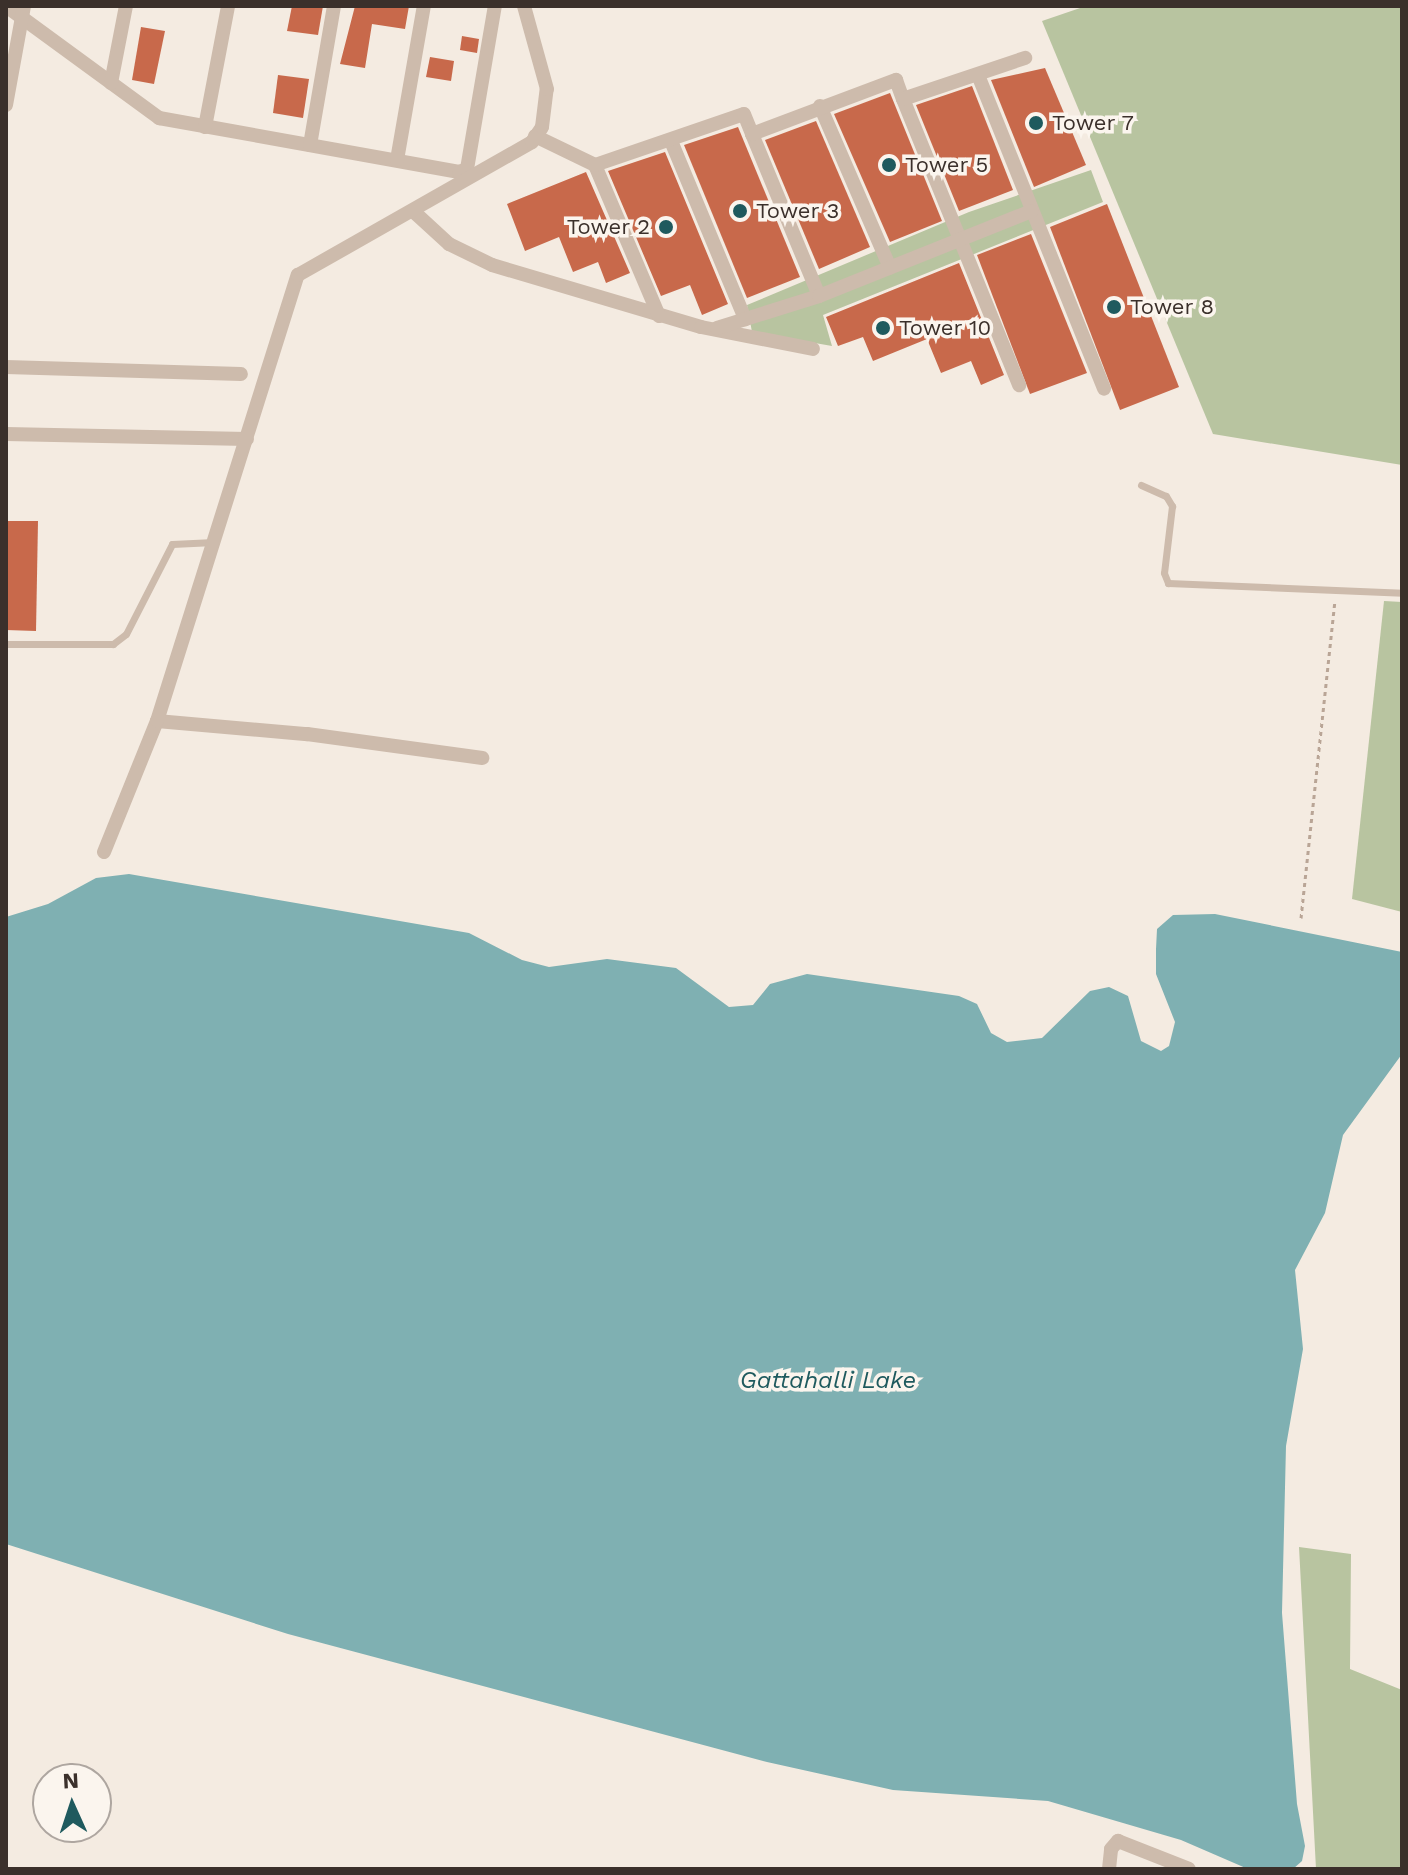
<!DOCTYPE html>
<html>
<head>
<meta charset="utf-8">
<style>
	body { margin:0 }
	#map { position:relative; width:1408px; height:1875px; overflow:hidden; background:#f4ebe1; font-family:"Work Sans",sans-serif }
	div>[style] { position:absolute }
	[style*='--x'] { left:calc(var(--x)*1px); top:calc(var(--y)*1px); width:calc(var(--w)*1px); rotate:calc(var(--a)*1deg) }
	.green>* { inset:0; background:#b8c4a0 }
	.water>* { inset:0; background:#7fb0b2 }
	.building>* { inset:0; background:#c8694b }
	.path>* { height:3px; margin-top:-1.5px; transform-origin:0; background:repeating-linear-gradient(90deg,#b9a596 0 4px,transparent 0 8px) }
	.service>* { height:7px; margin:-3.5px; padding:0 3.5px; transform-origin:3.5px; border-radius:3.5px; background:#cdbbac }
	.minor>* { height:14px; margin:-7px; padding:0 7px; transform-origin:7px; border-radius:7px; background:#cdbbac }
	.dots>* { width:22px; height:22px; translate:-50% -50%; box-sizing:border-box; border:4px solid #fbf5ee; border-radius:50% }
	span { translate:-50% -50%; white-space:nowrap; text-align:center; line-height:1.15; -webkit-text-stroke:7px #fbf5ee; paint-order:stroke }
	.poi-label { font-size:22px; color:#3b302b }
	.left { translate:0 -50%; text-align:left }
	.right { translate:-100% -50%; text-align:right }
	.water-label { font-size:24px; color:#1f5a5e; font-style:italic }
	.frame { position:absolute; inset:0; border:8px solid #3b302b; pointer-events:none }
	.north { position:absolute; left:32px; top:1763px; width:80px; height:80px; box-sizing:border-box; background:#fbf5ee; border:2px solid #aea6a0; border-radius:50%; rotate:357deg; font-size:22px; font-weight:700; line-height:32px; text-align:center; color:#3b302b }
	.north::after { content:''; display:block; margin:auto; width:28px; height:36px; background:#1f5a5e; clip-path:polygon(50% 0,100% 100%,50% 72%,0 100%) }
</style>
</head>
<body>
<div id="map">
	<div class="green">
		<div style="clip-path:polygon(1086px 6px,1402px 6px,1402px 465px,1213px 434px,1042px 21px)"></div>
		<div style="clip-path:polygon(1091px 170px,1103px 202px,823px 315px,832px 346px,752px 332px,747px 305px,969px 212px)"></div>
		<div style="clip-path:polygon(1384px 601px,1402px 602px,1402px 912px,1352px 899px)"></div>
		<div style="clip-path:polygon(1299px 1547px,1351px 1554px,1350px 1669px,1402px 1690px,1402px 1869px,1316px 1869px)"></div>
	</div>
	<div class="water">
		<div style="clip-path:polygon(129px 874px,469px 933px,522px 960px,549px 967px,607px 959px,676px 968px,729px 1007px,753px 1005px,770px 984px,807px 974px,959px 996px,977px 1004px,991px 1033px,1007px 1042px,1042px 1038px,1090px 991px,1109px 987px,1128px 996px,1141px 1041px,1161px 1051px,1169px 1046px,1175px 1022px,1156px 974px,1156px 949px,1157px 929px,1173px 915px,1215px 914px,1402px 952px,1402px 1054px,1343px 1135px,1325px 1213px,1295px 1270px,1303px 1349px,1286px 1446px,1282px 1613px,1297px 1804px,1305px 1846px,1302px 1861px,1293px 1869px,1248px 1869px,1181px 1840px,1048px 1801px,893px 1790px,767px 1762px,288px 1634px,6px 1544px,6px 917px,48px 904px,96px 878px)"></div>
	</div>
	<div class="building">
		<div style="clip-path:polygon(292px 6px,323px 6px,318px 35px,287px 31px)"></div>
		<div style="clip-path:polygon(355px 6px,409px 6px,405px 29px,372px 24px,365px 68px,340px 64px)"></div>
		<div style="clip-path:polygon(141px 27px,165px 31px,154px 84px,132px 80px)"></div>
		<div style="clip-path:polygon(462px 36px,479px 39px,477px 53px,460px 50px)"></div>
		<div style="clip-path:polygon(430px 57px,454px 61px,451px 81px,426px 77px)"></div>
		<div style="clip-path:polygon(1045px 68px,1086px 165px,1034px 187px,991px 80px)"></div>
		<div style="clip-path:polygon(278px 75px,309px 79px,303px 118px,273px 113px)"></div>
		<div style="clip-path:polygon(972px 86px,1013px 190px,959px 211px,916px 105px)"></div>
		<div style="clip-path:polygon(890px 93px,942px 221px,890px 242px,834px 114px)"></div>
		<div style="clip-path:polygon(816px 121px,870px 247px,819px 269px,765px 140px)"></div>
		<div style="clip-path:polygon(738px 127px,800px 277px,747px 298px,684px 145px)"></div>
		<div style="clip-path:polygon(665px 152px,728px 304px,702px 315px,690px 285px,661px 296px,608px 171px)"></div>
		<div style="clip-path:polygon(586px 172px,630px 273px,606px 283px,598px 262px,573px 272px,559px 237px,525px 251px,507px 204px)"></div>
		<div style="clip-path:polygon(1107px 204px,1179px 387px,1120px 410px,1050px 227px)"></div>
		<div style="clip-path:polygon(1031px 234px,1087px 373px,1030px 394px,977px 255px)"></div>
		<div style="clip-path:polygon(959px 263px,1004px 375px,981px 385px,971px 361px,941px 373px,927px 339px,873px 361px,863px 337px,838px 346px,826px 317px)"></div>
		<div style="clip-path:polygon(6px 521px,38px 521px,36px 631px,6px 630px)"></div>
	</div>
	<div class="path">
		<div style="--x:1301;--y:918;--w:318;--a:-83.9"></div>
	</div>
	<div class="service">
		<div style="--x:1141;--y:485;--w:27;--a:24"></div>
		<div style="--x:1166;--y:496;--w:12;--a:59"></div>
		<div style="--x:1172;--y:506;--w:67;--a:96.8"></div>
		<div style="--x:1164;--y:573;--w:11;--a:68"></div>
		<div style="--x:1168;--y:583;--w:234;--a:2.4"></div>
		<div style="--x:6;--y:644;--w:107;--a:0"></div>
		<div style="--x:113;--y:644;--w:16;--a:-38"></div>
		<div style="--x:126;--y:634;--w:101;--a:-62.9"></div>
		<div style="--x:172;--y:544;--w:42;--a:-2.7"></div>
	</div>
	<div class="minor">
		<div style="--x:6;--y:6;--w:190;--a:36.2"></div>
		<div style="--x:159;--y:118;--w:305;--a:10.2"></div>
		<div style="--x:459;--y:172;--w:9;--a:-21"></div>
		<div style="--x:467;--y:169;--w:165;--a:-80.3"></div>
		<div style="--x:978;--y:75;--w:338;--a:68.1"></div>
		<div style="--x:111;--y:83;--w:78;--a:-79"></div>
		<div style="--x:903;--y:99;--w:309;--a:67.9"></div>
		<div style="--x:6;--y:105;--w:101;--a:-79.7"></div>
		<div style="--x:820;--y:106;--w:176;--a:66.6"></div>
		<div style="--x:205;--y:127;--w:123;--a:-79.2"></div>
		<div style="--x:752;--y:134;--w:175;--a:67.5"></div>
		<div style="--x:535;--y:136;--w:67;--a:25.8"></div>
		<div style="--x:671;--y:141;--w:193;--a:67.4"></div>
		<div style="--x:310;--y:145;--w:141;--a:-80.2"></div>
		<div style="--x:397;--y:160;--w:156;--a:-80.1"></div>
		<div style="--x:413;--y:211;--w:49;--a:42.5"></div>
		<div style="--x:449;--y:244;--w:48;--a:26"></div>
		<div style="--x:492;--y:265;--w:218;--a:16.5"></div>
		<div style="--x:701;--y:327;--w:114;--a:11.1"></div>
		<div style="--x:659;--y:316;--w:164;--a:-113"></div>
		<div style="--x:595;--y:165;--w:157;--a:-18.9"></div>
		<div style="--x:744;--y:114;--w:22;--a:68"></div>
		<div style="--x:752;--y:134;--w:154;--a:-20.6"></div>
		<div style="--x:896;--y:80;--w:20;--a:70"></div>
		<div style="--x:903;--y:99;--w:129;--a:-18.6"></div>
		<div style="--x:717;--y:328;--w:107;--a:-17.4"></div>
		<div style="--x:819;--y:296;--w:229;--a:-21.8"></div>
		<div style="--x:6;--y:367;--w:235;--a:1.7"></div>
		<div style="--x:6;--y:434;--w:241;--a:1.2"></div>
		<div style="--x:157;--y:721;--w:151;--a:5"></div>
		<div style="--x:307;--y:734;--w:177;--a:7.8"></div>
		<div style="--x:104;--y:852;--w:141;--a:-68"></div>
		<div style="--x:157;--y:721;--w:468;--a:-72.5"></div>
		<div style="--x:298;--y:275;--w:269;--a:-29.6"></div>
		<div style="--x:532;--y:142;--w:18;--a:-56"></div>
		<div style="--x:542;--y:127;--w:38;--a:-83"></div>
		<div style="--x:547;--y:89;--w:86;--a:-105.5"></div>
		<div style="--x:1109;--y:1869;--w:20;--a:-84"></div>
		<div style="--x:1111;--y:1849;--w:11;--a:-49"></div>
		<div style="--x:1118;--y:1841;--w:76;--a:21.5"></div>
	</div>
	<div class="dots">
		<div style="left:1036px;top:123px;background:#1f5a5e"></div>
		<div style="left:889px;top:165px;background:#1f5a5e"></div>
		<div style="left:740px;top:211px;background:#1f5a5e"></div>
		<div style="left:666px;top:227px;background:#1f5a5e"></div>
		<div style="left:1114px;top:307px;background:#1f5a5e"></div>
		<div style="left:883px;top:328px;background:#1f5a5e"></div>
	</div>
	<div class="poi-label">
		<span class="left" style="left:1052px;top:123px">Tower 7</span>
		<span class="left" style="left:905px;top:165px">Tower 5</span>
		<span class="left" style="left:756px;top:211px">Tower 3</span>
		<span class="right" style="left:650px;top:227px">Tower 2</span>
		<span class="left" style="left:1130px;top:307px">Tower 8</span>
		<span class="left" style="left:899px;top:328px">Tower 10</span>
	</div>
	<div class="water-label">
		<span style="left:828px;top:1381px">Gattahalli Lake</span>
	</div>
	<div class="frame"></div>
	<div class="north">N</div>
</div>
</body>
</html>
